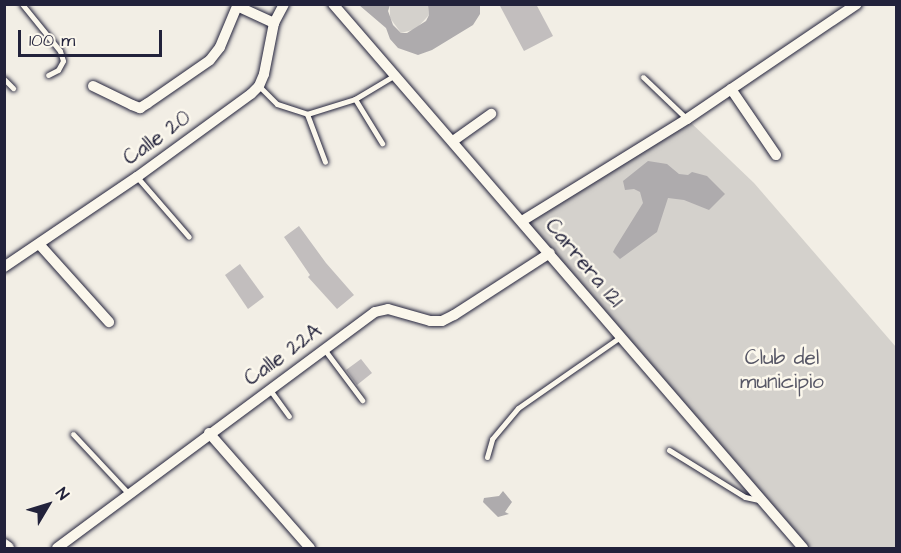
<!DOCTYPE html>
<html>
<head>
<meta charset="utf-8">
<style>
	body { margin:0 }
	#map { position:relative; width:901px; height:553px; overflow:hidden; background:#f2eee5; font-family:"Architects Daughter",sans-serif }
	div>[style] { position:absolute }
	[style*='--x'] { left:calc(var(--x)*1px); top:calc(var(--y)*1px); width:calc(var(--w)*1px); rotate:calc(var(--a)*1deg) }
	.green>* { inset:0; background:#d4d1cc }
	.water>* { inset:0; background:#aeabad }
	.building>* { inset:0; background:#c2bebe }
	.roads { filter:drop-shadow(0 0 2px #22223b) drop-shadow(0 0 2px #22223b) }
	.service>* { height:5px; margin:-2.5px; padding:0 2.5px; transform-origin:2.5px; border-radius:2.5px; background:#fbf7ec }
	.minor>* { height:10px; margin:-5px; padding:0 5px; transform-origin:5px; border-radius:5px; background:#fbf7ec }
	.tertiary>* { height:12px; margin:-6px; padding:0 6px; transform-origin:6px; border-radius:6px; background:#fbf7ec }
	span { translate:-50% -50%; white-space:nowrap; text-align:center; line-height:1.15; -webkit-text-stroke:5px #fbf7ec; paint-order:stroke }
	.street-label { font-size:21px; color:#22223b }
	.park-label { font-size:21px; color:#575766 }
	.frame { position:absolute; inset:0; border:6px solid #22223b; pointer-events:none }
	.north { position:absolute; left:18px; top:475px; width:60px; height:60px; -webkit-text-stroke:4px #fbf7ec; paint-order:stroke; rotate:52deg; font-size:16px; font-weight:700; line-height:24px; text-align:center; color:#22223b }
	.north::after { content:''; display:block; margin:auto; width:21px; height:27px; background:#22223b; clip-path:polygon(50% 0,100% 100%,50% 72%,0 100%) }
	.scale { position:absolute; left:18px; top:30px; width:144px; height:27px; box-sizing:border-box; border:3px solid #22223b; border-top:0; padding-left:8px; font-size:18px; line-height:21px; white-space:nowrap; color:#22223b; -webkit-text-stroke:4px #fbf7ec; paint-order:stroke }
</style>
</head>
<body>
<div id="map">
	<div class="green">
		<div style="clip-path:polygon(390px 5px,428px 4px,429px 15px,416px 29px,401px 33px,390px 18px)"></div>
		<div style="clip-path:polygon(687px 119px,754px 183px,896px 347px,896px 548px,803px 548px,522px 221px)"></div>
	</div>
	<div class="water">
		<div style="clip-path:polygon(359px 5px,390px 5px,388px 11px,393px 25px,401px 33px,407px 33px,426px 21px,429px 15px,428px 5px,480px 5px,480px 14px,473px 25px,432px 50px,418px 55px,398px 48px,390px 39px,386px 28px)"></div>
		<div style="clip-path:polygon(648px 161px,667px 164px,679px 174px,688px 175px,692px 172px,707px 176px,725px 194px,709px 210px,684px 200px,668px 198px,657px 232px,620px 259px,613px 252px,615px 248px,643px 203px,640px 192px,634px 189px,625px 190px,623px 181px)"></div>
		<div style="clip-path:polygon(503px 491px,512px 502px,505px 512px,509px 514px,498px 517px,483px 502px,484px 498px,499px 496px)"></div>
	</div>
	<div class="building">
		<div style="clip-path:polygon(499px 4px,536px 4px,553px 36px,524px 51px)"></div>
		<div style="clip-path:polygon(299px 226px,326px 263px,354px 295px,337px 309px,308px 277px,310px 275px,284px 237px)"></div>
		<div style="clip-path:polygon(240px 264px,264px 297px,248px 309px,225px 275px)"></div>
		<div style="clip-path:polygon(361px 359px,372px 373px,357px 385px,346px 370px)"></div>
	</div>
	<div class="roads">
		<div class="service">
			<div style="--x:22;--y:4;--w:60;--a:51"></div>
			<div style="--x:60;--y:51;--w:10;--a:73"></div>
			<div style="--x:63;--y:61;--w:10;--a:119"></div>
			<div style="--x:58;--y:70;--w:11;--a:153"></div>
			<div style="--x:643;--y:77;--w:61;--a:43.7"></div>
			<div style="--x:4;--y:79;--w:13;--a:45"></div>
			<div style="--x:259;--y:86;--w:25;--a:45"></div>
			<div style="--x:277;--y:104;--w:32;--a:18"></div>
			<div style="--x:307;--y:114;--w:50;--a:-17.4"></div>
			<div style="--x:355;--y:99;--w:47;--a:-31"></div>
			<div style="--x:355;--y:99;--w:52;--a:58.5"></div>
			<div style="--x:307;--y:114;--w:51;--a:69.4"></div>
			<div style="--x:137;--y:177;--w:79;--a:49.1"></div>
			<div style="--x:324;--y:349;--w:64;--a:53.3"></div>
			<div style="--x:270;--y:390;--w:32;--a:54"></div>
			<div style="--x:73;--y:434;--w:82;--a:47"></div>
			<div style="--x:669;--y:450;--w:89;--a:31.7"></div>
			<div style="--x:745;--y:497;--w:13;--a:13"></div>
			<div style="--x:487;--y:457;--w:19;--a:-74"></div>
			<div style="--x:492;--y:439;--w:40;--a:-50"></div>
			<div style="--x:518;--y:408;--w:124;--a:-34.8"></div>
		</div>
		<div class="minor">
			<div style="--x:333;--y:4;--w:719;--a:49.17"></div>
			<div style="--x:237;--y:6;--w:41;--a:24.7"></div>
			<div style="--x:93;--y:86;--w:43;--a:26"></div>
			<div style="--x:132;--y:105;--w:9;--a:21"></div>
			<div style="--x:140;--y:108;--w:9;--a:-32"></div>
			<div style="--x:148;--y:103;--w:75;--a:-34.7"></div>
			<div style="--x:210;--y:60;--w:16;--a:-52"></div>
			<div style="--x:220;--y:47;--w:47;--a:-67.3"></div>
			<div style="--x:731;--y:89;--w:80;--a:55.7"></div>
			<div style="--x:453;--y:141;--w:47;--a:-35.4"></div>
			<div style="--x:522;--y:221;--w:194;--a:-31.7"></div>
			<div style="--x:687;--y:119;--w:205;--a:-34.1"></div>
			<div style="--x:39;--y:244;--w:105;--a:48.1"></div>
			<div style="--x:4;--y:267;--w:161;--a:-34.1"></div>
			<div style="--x:137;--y:177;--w:141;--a:-36.1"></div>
			<div style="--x:251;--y:94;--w:11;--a:-45"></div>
			<div style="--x:259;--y:86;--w:13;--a:-67"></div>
			<div style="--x:264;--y:74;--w:52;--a:-78.9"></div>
			<div style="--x:274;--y:23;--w:21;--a:-62"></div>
			<div style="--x:209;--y:433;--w:153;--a:48.7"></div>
			<div style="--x:57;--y:548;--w:396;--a:-36.6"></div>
			<div style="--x:375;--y:312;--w:13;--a:-13"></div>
			<div style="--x:388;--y:309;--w:44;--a:15.9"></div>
			<div style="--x:430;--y:321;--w:12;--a:0"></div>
			<div style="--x:442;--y:321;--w:13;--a:-27"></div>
			<div style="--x:454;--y:315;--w:114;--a:-32.9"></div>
		</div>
		<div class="tertiary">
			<div style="--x:4;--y:545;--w:5;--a:37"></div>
		</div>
	</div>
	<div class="street-label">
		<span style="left:157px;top:138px;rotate:-36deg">Calle 20</span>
		<span style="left:584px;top:263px;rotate:50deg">Carrera 121</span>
		<span style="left:283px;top:355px;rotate:-36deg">Calle 22A</span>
	</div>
	<div class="park-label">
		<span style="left:782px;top:370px">Club del<br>municipio</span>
	</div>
	<div class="frame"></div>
	<div class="north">N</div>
	<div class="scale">100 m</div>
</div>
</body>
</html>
